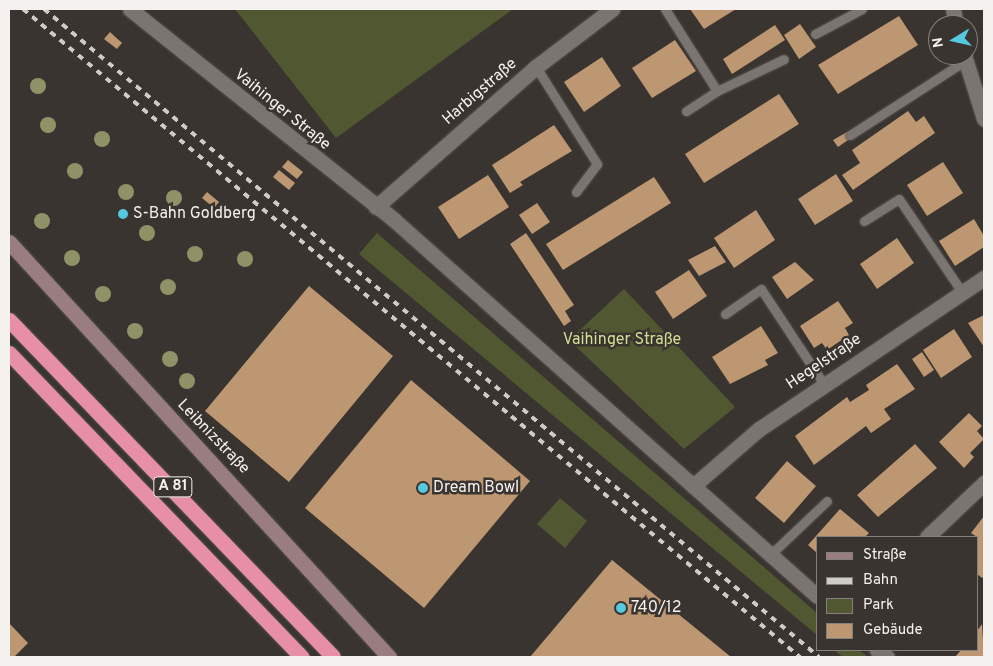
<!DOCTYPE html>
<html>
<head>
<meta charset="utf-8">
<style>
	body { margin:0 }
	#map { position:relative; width:993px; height:666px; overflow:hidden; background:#393430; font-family:Overpass,sans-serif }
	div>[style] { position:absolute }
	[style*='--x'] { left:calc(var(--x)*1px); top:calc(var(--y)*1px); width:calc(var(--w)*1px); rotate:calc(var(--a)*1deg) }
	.green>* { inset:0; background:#515731 }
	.building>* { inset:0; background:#bc9771 }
	.roads { filter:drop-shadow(0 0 1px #575350) drop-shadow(0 0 1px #575350) }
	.lane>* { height:9px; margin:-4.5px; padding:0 4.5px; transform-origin:4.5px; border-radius:4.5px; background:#7a7570 }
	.street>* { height:15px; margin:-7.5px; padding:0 7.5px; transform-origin:7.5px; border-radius:7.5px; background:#7a7570 }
	.secondary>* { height:15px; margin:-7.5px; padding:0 7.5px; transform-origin:7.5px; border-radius:7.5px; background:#9a7d80 }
	.highway>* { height:15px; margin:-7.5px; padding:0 7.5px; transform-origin:7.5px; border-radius:7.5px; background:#e68fa6 }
	.rail>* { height:4px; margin-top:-2px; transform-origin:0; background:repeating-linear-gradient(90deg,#cfcbc8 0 6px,transparent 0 12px) }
	.trees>* { width:16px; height:16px; margin:-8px; border-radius:50%; background:#8e9266 }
	.dots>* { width:14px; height:14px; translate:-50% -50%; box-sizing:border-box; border:2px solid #393430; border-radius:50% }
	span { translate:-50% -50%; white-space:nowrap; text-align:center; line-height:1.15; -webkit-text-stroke:5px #393430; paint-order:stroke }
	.shield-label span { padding:1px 4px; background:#393430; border:1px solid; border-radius:4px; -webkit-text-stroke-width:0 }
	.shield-label { font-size:15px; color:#f4f1ee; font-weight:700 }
	.street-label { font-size:16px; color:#f4f1ee }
	.poi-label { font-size:16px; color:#f4f1ee }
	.left { translate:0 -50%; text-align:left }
	.park-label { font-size:16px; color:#d3df93 }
	.frame { position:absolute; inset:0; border:10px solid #f4f1ee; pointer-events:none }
	.legend { position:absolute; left:816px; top:536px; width:162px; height:115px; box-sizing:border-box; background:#393430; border:1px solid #84807c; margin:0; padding:6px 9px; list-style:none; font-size:15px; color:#f4f1ee }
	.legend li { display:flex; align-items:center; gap:10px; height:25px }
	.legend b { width:25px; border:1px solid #84807c }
	.north { position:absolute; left:928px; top:15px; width:50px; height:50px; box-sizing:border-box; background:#393430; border:1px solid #84807c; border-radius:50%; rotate:261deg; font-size:14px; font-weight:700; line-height:20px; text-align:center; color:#f4f1ee }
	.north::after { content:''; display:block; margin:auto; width:18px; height:22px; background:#56c9e0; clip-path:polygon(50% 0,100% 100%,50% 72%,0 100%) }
</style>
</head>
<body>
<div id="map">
	<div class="green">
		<div style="clip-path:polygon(235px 9px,513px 9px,336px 138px)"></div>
		<div style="clip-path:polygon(377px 233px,817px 613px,817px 635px,359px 254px)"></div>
		<div style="clip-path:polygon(624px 289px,735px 407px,684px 449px,569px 340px)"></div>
		<div style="clip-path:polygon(560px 498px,587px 521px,565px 548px,537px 524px)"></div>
		<div style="clip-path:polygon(834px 650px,859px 650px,868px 657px,843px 657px)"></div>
	</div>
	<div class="building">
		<div style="clip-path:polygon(690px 9px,736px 9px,704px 29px)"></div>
		<div style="clip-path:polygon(899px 16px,918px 45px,838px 94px,818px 65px)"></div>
		<div style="clip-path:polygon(800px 24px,816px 47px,799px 59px,784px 35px)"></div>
		<div style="clip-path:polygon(775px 25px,785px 40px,732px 74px,723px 59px)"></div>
		<div style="clip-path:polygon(110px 32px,122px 43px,117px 49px,104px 39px)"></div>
		<div style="clip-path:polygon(675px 40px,696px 71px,652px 98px,632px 68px)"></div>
		<div style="clip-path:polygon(602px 57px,621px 86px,584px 112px,564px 82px)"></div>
		<div style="clip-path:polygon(779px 94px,799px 124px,704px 183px,685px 154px)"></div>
		<div style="clip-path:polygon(908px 111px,916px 122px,924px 116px,935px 133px,853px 190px,842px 175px,860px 163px,852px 150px)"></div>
		<div style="clip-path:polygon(554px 125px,572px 151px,520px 182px,523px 185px,510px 193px,492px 165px)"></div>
		<div style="clip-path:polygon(847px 132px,851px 138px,838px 147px,833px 140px)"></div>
		<div style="clip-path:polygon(288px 160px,303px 172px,297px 179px,282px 167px)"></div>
		<div style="clip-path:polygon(943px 162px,963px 193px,927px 216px,907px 185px)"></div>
		<div style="clip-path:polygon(279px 170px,295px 183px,289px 190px,273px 177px)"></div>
		<div style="clip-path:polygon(836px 174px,853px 201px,815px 225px,798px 199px)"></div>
		<div style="clip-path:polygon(488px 175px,509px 207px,459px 239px,438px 207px)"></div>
		<div style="clip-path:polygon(654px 177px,671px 203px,563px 270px,546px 244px)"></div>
		<div style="clip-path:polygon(207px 192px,219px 202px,214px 208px,202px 198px)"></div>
		<div style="clip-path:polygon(537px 203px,550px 222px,532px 234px,519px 215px)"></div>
		<div style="clip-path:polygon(756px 210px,775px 240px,734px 268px,714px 238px)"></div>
		<div style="clip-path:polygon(974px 219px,984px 236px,984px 247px,955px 266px,939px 241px)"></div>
		<div style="clip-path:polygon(526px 233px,574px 305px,565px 311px,571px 321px,564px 326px,510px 244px)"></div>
		<div style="clip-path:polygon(897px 238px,914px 263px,877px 289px,860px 264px)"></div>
		<div style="clip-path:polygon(715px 246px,726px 262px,699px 276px,688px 260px)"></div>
		<div style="clip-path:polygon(795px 262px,814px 280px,787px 299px,772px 277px)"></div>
		<div style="clip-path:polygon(689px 270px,707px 296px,673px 319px,655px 292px)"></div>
		<div style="clip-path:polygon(309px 286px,393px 356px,289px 482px,205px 411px)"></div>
		<div style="clip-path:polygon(838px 301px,853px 323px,845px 328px,849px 335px,827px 350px,822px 343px,814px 348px,800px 326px)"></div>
		<div style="clip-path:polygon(984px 315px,984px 347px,968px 323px)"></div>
		<div style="clip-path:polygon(761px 326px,778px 353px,765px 360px,768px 365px,730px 384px,712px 357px)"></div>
		<div style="clip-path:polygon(954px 329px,972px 357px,941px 378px,923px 350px)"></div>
		<div style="clip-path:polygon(922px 352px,934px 370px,924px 377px,912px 359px)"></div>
		<div style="clip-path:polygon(897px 364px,915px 389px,884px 409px,891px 419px,871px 433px,866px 426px,814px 465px,795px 436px,847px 397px,850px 402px,869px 390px,866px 385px)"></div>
		<div style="clip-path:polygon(411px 380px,530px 481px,424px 608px,305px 508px)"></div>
		<div style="clip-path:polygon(969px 413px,982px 426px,977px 431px,984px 439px,970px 453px,974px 457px,964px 468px,939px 442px)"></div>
		<div style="clip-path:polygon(915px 444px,937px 468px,878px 517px,857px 495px)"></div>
		<div style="clip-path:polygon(787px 461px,816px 486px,784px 523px,755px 498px)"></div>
		<div style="clip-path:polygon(840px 509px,869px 533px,865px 537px,817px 537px,817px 553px,808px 545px)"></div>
		<div style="clip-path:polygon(984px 516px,984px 576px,982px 578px,977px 574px,977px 537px,971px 533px)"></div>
		<div style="clip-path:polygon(612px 560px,731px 657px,530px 657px)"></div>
		<div style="clip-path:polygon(9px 623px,28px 643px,14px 657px,9px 657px)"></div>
		<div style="clip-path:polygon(982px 624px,984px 657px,955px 657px,961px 650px,977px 650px,977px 631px)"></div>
	</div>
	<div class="roads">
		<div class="lane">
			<div style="--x:665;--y:9;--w:97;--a:57.6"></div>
			<div style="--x:717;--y:91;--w:37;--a:147"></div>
			<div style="--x:815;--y:34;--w:53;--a:-28"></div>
			<div style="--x:536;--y:67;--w:115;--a:57.8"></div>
			<div style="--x:597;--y:164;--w:35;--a:127"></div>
			<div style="--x:717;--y:91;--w:74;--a:-25.5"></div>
			<div style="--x:850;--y:135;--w:137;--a:-32.8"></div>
			<div style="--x:864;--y:221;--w:41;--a:-32.2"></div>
			<div style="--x:899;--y:199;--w:112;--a:55.9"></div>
			<div style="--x:725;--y:314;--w:44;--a:-34.8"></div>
			<div style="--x:761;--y:289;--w:113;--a:56.6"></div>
			<div style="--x:771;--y:554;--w:77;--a:-43.4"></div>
		</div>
		<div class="street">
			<div style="--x:130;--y:9;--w:337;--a:38.6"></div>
			<div style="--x:393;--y:219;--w:567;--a:41.64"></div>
			<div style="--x:953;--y:9;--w:16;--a:79"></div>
			<div style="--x:964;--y:55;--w:67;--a:72.6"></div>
			<div style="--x:376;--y:207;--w:213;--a:-41.2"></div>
			<div style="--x:536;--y:67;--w:96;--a:-37.3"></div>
			<div style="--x:693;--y:486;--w:87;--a:-40.8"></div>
			<div style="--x:759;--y:429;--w:271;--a:-33.9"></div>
			<div style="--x:927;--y:537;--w:79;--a:-43.5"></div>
			<div style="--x:877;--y:650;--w:12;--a:35"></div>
		</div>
		<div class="secondary">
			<div style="--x:9;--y:242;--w:563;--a:47.52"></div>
		</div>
		<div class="highway">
			<div style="--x:9;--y:320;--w:467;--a:46.1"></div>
			<div style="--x:9;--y:353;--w:422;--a:46.1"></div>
		</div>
	</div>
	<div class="rail">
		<div style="--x:23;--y:9;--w:1012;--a:39.83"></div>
		<div style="--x:44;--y:9;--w:1010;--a:39.9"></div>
	</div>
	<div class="trees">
		<div style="left:38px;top:86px"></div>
		<div style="left:48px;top:125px"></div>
		<div style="left:102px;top:139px"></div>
		<div style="left:75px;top:171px"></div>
		<div style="left:126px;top:192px"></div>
		<div style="left:174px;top:198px"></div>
		<div style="left:42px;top:221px"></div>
		<div style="left:147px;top:233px"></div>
		<div style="left:195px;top:254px"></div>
		<div style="left:72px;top:258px"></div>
		<div style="left:245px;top:259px"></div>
		<div style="left:168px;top:287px"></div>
		<div style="left:103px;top:294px"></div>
		<div style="left:135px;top:331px"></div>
		<div style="left:170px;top:359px"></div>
		<div style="left:187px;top:381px"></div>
	</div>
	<div class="dots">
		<div style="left:123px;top:214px;background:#56c9e0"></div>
		<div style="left:423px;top:488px;background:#56c9e0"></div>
		<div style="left:621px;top:608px;background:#56c9e0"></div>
	</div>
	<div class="shield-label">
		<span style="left:173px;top:487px">A 81</span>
	</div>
	<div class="street-label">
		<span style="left:480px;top:92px;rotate:-41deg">Harbigstraße</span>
		<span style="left:282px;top:110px;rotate:39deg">Vaihinger Straße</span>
		<span style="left:824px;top:362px;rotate:-34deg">Hegelstraße</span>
		<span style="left:213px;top:437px;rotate:46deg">Leibnizstraße</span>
	</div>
	<div class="poi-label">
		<span class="left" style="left:133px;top:214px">S-Bahn Goldberg</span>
		<span class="left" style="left:433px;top:488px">Dream Bowl</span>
		<span class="left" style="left:631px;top:608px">740/12</span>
	</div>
	<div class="park-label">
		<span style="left:622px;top:340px">Vaihinger Straße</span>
	</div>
	<div class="frame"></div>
	<ul class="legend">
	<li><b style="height:6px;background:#9a7d80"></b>Straße</li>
	<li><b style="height:6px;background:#cfcbc8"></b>Bahn</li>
	<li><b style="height:14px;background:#515731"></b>Park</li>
	<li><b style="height:14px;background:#bc9771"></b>Gebäude</li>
	</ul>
	<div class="north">N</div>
</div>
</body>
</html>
